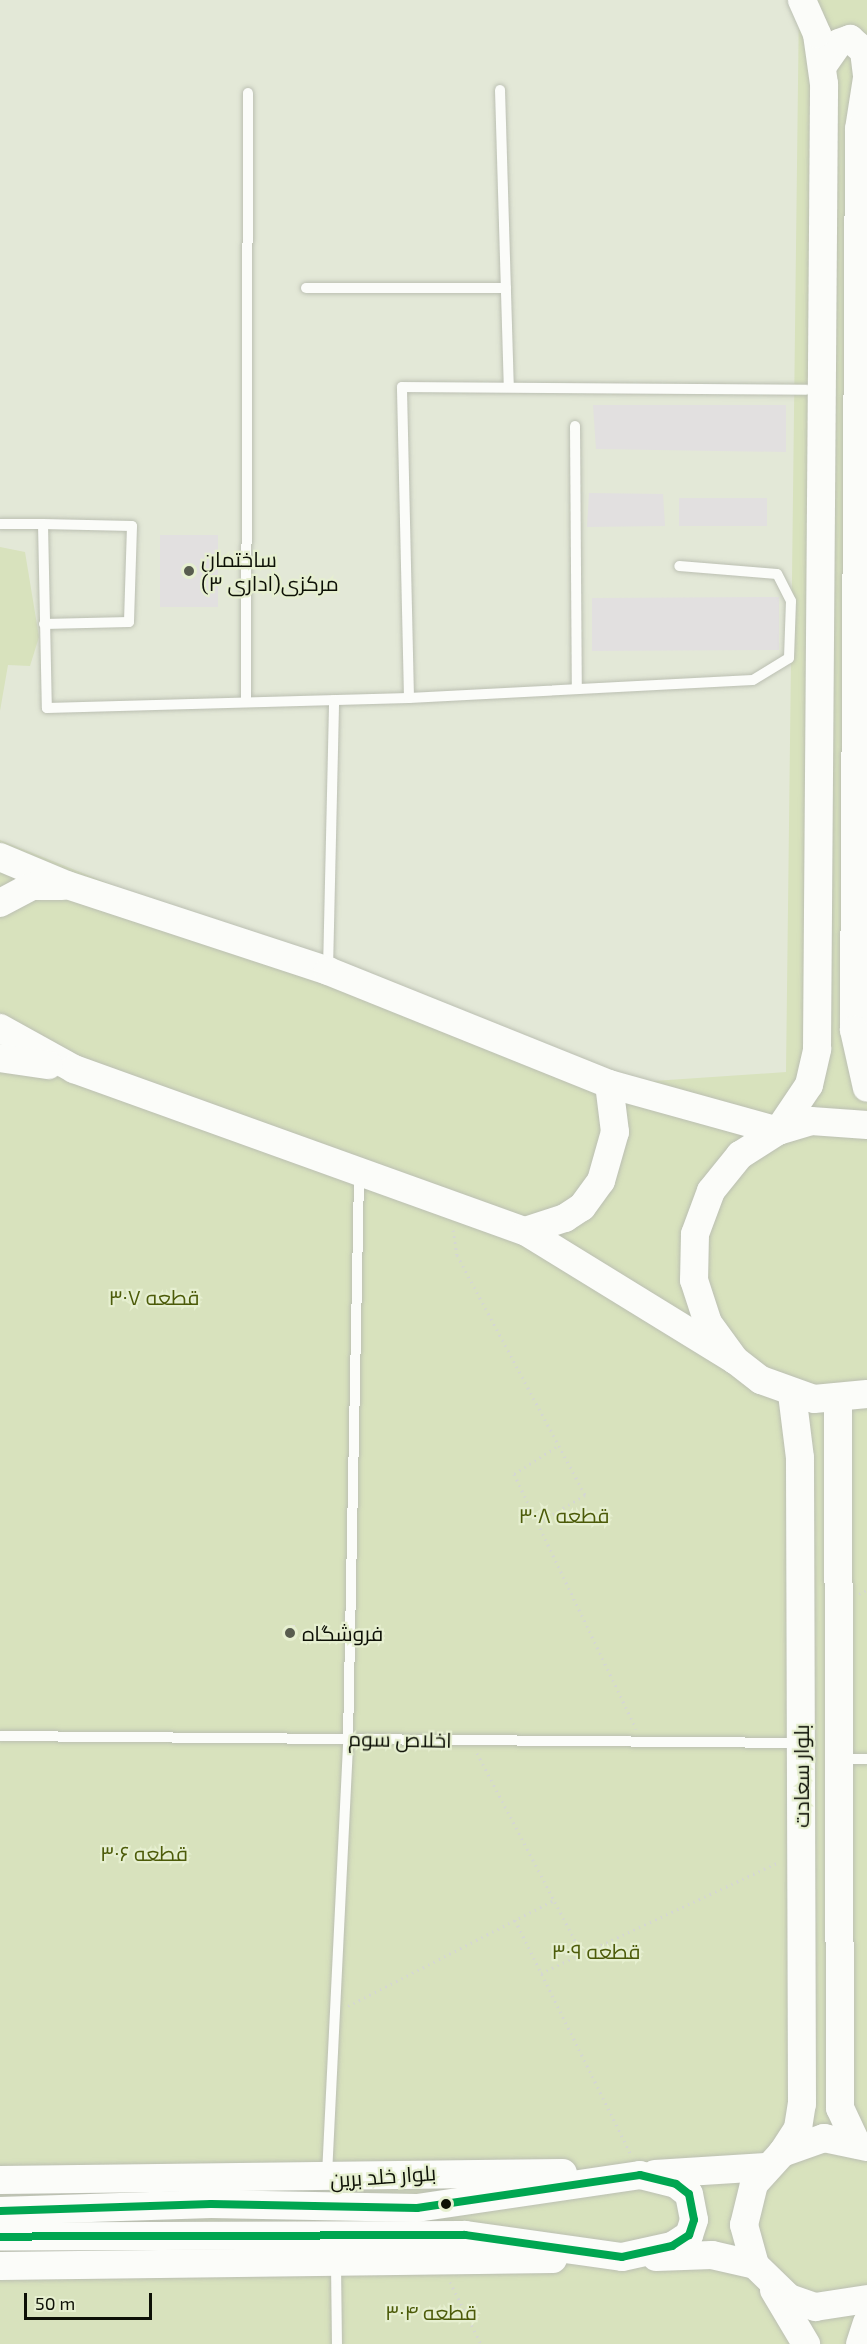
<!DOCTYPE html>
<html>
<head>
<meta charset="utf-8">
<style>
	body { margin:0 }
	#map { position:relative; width:867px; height:2344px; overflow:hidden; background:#e3e8d7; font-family:"Exo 2",Cairo,sans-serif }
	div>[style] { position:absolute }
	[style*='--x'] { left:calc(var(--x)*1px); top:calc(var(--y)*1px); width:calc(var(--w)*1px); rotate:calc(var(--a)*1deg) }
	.green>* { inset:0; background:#d8e2bd }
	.building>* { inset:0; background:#e2e0e0 }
	.path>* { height:3px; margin-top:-1.5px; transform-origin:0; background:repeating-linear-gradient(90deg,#d5d7d2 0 1.5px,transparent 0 6px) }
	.roads { filter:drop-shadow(0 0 2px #bbbfb2) drop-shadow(0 0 2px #bbbfb2) }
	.lane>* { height:10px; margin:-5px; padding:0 5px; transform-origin:5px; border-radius:5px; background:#fbfcf9 }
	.secondary>* { height:28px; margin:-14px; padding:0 14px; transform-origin:14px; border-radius:14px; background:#fbfcf9 }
	.bus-1>* { height:8px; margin:-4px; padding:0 4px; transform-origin:4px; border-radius:4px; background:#00a651 }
	.dots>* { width:16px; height:16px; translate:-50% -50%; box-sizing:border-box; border:3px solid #e6efd0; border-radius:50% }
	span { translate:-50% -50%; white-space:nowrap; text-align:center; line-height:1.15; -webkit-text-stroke:4.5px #e6efd0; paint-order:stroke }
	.poi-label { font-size:21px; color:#0d1006 }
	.left { translate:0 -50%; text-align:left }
	.park-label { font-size:21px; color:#4c5b09 }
	.street-label { font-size:21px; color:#0d1006 }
	.scale { position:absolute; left:24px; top:2293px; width:128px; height:27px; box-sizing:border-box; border:3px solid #0d1006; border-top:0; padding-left:8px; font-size:18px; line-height:21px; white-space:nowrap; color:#0d1006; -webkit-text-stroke:4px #e6efd0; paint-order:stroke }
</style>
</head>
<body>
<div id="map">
	<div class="green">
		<div style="clip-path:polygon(799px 0,867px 0,867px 2344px,0 2344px,0 840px,609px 1084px,786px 1072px)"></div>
		<div style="clip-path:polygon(0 547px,25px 552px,39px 637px,30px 666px,8px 665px,0 711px)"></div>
	</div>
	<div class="building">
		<div style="clip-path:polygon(593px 405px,786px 405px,786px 452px,596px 449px)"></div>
		<div style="clip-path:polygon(589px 493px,663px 494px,665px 526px,587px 527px)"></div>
		<div style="clip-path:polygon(679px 498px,767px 498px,767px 526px,679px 526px)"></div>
		<div style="clip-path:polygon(160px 535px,218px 535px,218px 607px,160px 607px)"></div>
		<div style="clip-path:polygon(779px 597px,779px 650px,592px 651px,592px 598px)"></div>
		<div style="clip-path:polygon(295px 1625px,296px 1639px,286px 1640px,285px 1626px)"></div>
	</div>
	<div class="path">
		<div style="--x:453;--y:1230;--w:25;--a:81"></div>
		<div style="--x:457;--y:1255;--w:272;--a:61.9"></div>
		<div style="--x:585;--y:1495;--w:55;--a:149.2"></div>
		<div style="--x:556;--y:1447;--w:50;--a:147.3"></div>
		<div style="--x:514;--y:1474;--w:283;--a:64.4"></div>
		<div style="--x:859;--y:1594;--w:9;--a:-27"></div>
		<div style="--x:477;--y:1753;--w:227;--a:62.4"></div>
		<div style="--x:515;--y:1920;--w:262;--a:63.7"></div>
		<div style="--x:541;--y:1973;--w:263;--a:-25"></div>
		<div style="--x:348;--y:2006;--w:232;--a:-27.2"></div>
		<div style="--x:450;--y:2282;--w:69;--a:63.4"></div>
	</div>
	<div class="roads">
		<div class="lane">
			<div style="--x:500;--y:90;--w:295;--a:88.3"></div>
			<div style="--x:306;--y:288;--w:200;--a:0"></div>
			<div style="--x:575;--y:426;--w:263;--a:89.6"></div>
			<div style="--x:0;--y:524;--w:43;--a:0"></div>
			<div style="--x:43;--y:524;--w:184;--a:88.8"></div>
			<div style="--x:47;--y:708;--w:362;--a:-1.6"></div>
			<div style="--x:409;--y:698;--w:344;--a:-3"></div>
			<div style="--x:753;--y:680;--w:42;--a:-31.4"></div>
			<div style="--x:789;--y:658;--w:57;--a:-88"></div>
			<div style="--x:791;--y:601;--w:30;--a:-117"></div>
			<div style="--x:777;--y:574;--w:98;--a:-175.3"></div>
			<div style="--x:43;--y:524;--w:89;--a:1.3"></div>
			<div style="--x:132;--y:526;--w:96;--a:91.8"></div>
			<div style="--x:129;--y:622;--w:85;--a:178.7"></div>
			<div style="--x:409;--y:698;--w:311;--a:-91.3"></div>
			<div style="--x:402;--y:387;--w:404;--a:0.4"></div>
			<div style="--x:246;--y:702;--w:609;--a:-89.81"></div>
			<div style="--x:328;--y:970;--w:270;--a:-88.7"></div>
			<div style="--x:0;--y:1736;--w:801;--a:0.5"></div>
			<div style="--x:839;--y:1759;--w:28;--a:0"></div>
			<div style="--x:327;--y:2175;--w:437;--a:-87.2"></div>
			<div style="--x:348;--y:1739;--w:565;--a:-88.88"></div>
			<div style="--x:336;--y:2264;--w:80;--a:89.3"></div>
		</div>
		<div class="secondary">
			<div style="--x:822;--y:67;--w:29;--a:-55"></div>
			<div style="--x:839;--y:43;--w:12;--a:-20"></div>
			<div style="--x:850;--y:39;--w:18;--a:41"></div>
			<div style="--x:864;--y:51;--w:26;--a:83"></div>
			<div style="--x:867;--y:78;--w:52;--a:98.9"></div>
			<div style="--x:859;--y:129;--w:901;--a:90.32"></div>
			<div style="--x:854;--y:1030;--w:59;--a:77.4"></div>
			<div style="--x:0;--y:857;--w:73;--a:22.7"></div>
			<div style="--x:67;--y:885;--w:275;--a:18.2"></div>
			<div style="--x:328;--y:971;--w:303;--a:21.9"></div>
			<div style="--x:609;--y:1084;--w:175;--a:15.5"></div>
			<div style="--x:778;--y:1131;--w:55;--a:-56"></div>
			<div style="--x:809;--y:1085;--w:37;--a:-77"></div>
			<div style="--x:817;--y:1049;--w:965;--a:-89.58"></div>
			<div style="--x:824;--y:84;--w:50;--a:-98"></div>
			<div style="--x:817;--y:34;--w:37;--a:-114"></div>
			<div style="--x:0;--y:903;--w:36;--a:-28"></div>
			<div style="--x:32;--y:886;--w:30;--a:0"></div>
			<div style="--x:0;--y:1028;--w:85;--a:29"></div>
			<div style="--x:74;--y:1069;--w:479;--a:19.8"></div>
			<div style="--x:525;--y:1231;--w:246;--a:31.6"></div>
			<div style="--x:0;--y:1058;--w:49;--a:8.3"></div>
			<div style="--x:867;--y:1125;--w:56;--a:-175.9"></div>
			<div style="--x:811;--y:1121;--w:34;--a:163"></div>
			<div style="--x:778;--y:1131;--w:45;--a:147.7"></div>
			<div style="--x:740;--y:1155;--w:46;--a:128.9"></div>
			<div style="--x:711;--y:1191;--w:46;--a:110.4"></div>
			<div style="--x:695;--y:1234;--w:46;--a:91.2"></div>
			<div style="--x:694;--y:1280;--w:45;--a:72"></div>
			<div style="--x:708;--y:1323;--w:46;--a:53.9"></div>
			<div style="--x:735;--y:1360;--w:33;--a:38"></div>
			<div style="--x:761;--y:1380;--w:56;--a:19.7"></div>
			<div style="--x:814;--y:1399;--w:53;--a:-5.4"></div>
			<div style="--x:525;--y:1231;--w:42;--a:-18"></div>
			<div style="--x:565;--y:1218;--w:20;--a:-33"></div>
			<div style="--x:582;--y:1207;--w:32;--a:-54"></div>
			<div style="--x:601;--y:1181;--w:51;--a:-74.1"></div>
			<div style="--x:615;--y:1132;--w:48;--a:-97.1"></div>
			<div style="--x:838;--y:1400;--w:708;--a:89.84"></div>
			<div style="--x:840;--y:2108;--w:40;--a:65"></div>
			<div style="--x:867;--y:2147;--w:44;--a:-168.2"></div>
			<div style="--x:824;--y:2138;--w:45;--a:160.3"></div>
			<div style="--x:782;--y:2153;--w:42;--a:132.1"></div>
			<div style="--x:754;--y:2184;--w:42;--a:103.7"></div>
			<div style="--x:744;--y:2225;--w:41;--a:74.6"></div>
			<div style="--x:755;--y:2265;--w:47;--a:44.1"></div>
			<div style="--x:789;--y:2298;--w:28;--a:19"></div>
			<div style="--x:815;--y:2307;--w:53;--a:-8.7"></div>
			<div style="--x:782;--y:2153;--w:30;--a:-57"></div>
			<div style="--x:798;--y:2128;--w:24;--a:-81"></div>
			<div style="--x:802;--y:2104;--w:646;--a:-90.18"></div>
			<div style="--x:800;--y:1458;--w:64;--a:-97.1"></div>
			<div style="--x:655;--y:2174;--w:111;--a:-3.6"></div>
			<div style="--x:0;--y:2180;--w:563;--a:-0.71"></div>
			<div style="--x:0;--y:2211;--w:211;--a:-1.9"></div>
			<div style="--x:211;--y:2204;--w:206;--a:1.1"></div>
			<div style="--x:417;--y:2208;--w:225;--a:-8.4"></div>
			<div style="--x:640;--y:2175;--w:37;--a:14"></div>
			<div style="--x:676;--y:2184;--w:16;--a:38"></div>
			<div style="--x:689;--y:2194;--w:26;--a:79"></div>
			<div style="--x:694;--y:2220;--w:16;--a:108"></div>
			<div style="--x:689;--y:2235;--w:20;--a:147"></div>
			<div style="--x:672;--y:2246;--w:51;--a:167.6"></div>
			<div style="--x:622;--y:2257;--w:159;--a:-172"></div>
			<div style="--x:465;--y:2235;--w:465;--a:179.8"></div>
			<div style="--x:656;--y:2257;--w:56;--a:-2"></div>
			<div style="--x:712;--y:2255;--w:44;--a:13.1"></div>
			<div style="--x:0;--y:2266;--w:553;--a:-0.73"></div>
			<div style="--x:774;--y:2290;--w:63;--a:59.3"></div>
			<div style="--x:860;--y:2344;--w:22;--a:-72"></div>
		</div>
	</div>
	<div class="bus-1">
		<div style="--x:0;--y:2211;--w:211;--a:-1.9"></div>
		<div style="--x:211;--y:2204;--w:206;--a:1.1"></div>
		<div style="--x:417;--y:2208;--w:225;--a:-8.4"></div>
		<div style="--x:640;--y:2175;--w:37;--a:14"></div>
		<div style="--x:676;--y:2184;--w:16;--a:38"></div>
		<div style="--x:689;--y:2194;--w:26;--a:79"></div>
		<div style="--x:694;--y:2220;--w:16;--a:108"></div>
		<div style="--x:689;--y:2235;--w:20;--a:147"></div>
		<div style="--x:672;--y:2246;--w:51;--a:167.6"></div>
		<div style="--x:622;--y:2257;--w:159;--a:-172"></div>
		<div style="--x:465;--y:2235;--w:465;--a:179.8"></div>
	</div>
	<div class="dots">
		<div style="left:189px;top:571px;background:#585c4f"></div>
		<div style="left:290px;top:1633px;background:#585c4f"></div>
		<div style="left:446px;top:2204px;background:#0d1006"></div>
	</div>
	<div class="poi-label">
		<span class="left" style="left:201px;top:571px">ساختمان<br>مرکزی(اداری ۳)</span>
		<span class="left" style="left:302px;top:1633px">فروشگاه</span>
	</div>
	<div class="park-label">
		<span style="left:154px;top:1297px">قطعه ۳۰۷</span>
		<span style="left:564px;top:1515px">قطعه ۳۰۸</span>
		<span style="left:144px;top:1853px">قطعه ۳۰۶</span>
		<span style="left:596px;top:1951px">قطعه ۳۰۹</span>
		<span style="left:431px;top:2312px">قطعه ۳۰۴</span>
	</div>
	<div class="street-label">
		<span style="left:400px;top:1739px;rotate:1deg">اخلاص سوم</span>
		<span style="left:801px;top:1776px;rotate:-90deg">بلوار سعادت</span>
		<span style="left:383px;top:2176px;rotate:-4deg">بلوار خلد برین</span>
	</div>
	<div class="scale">50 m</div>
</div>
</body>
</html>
